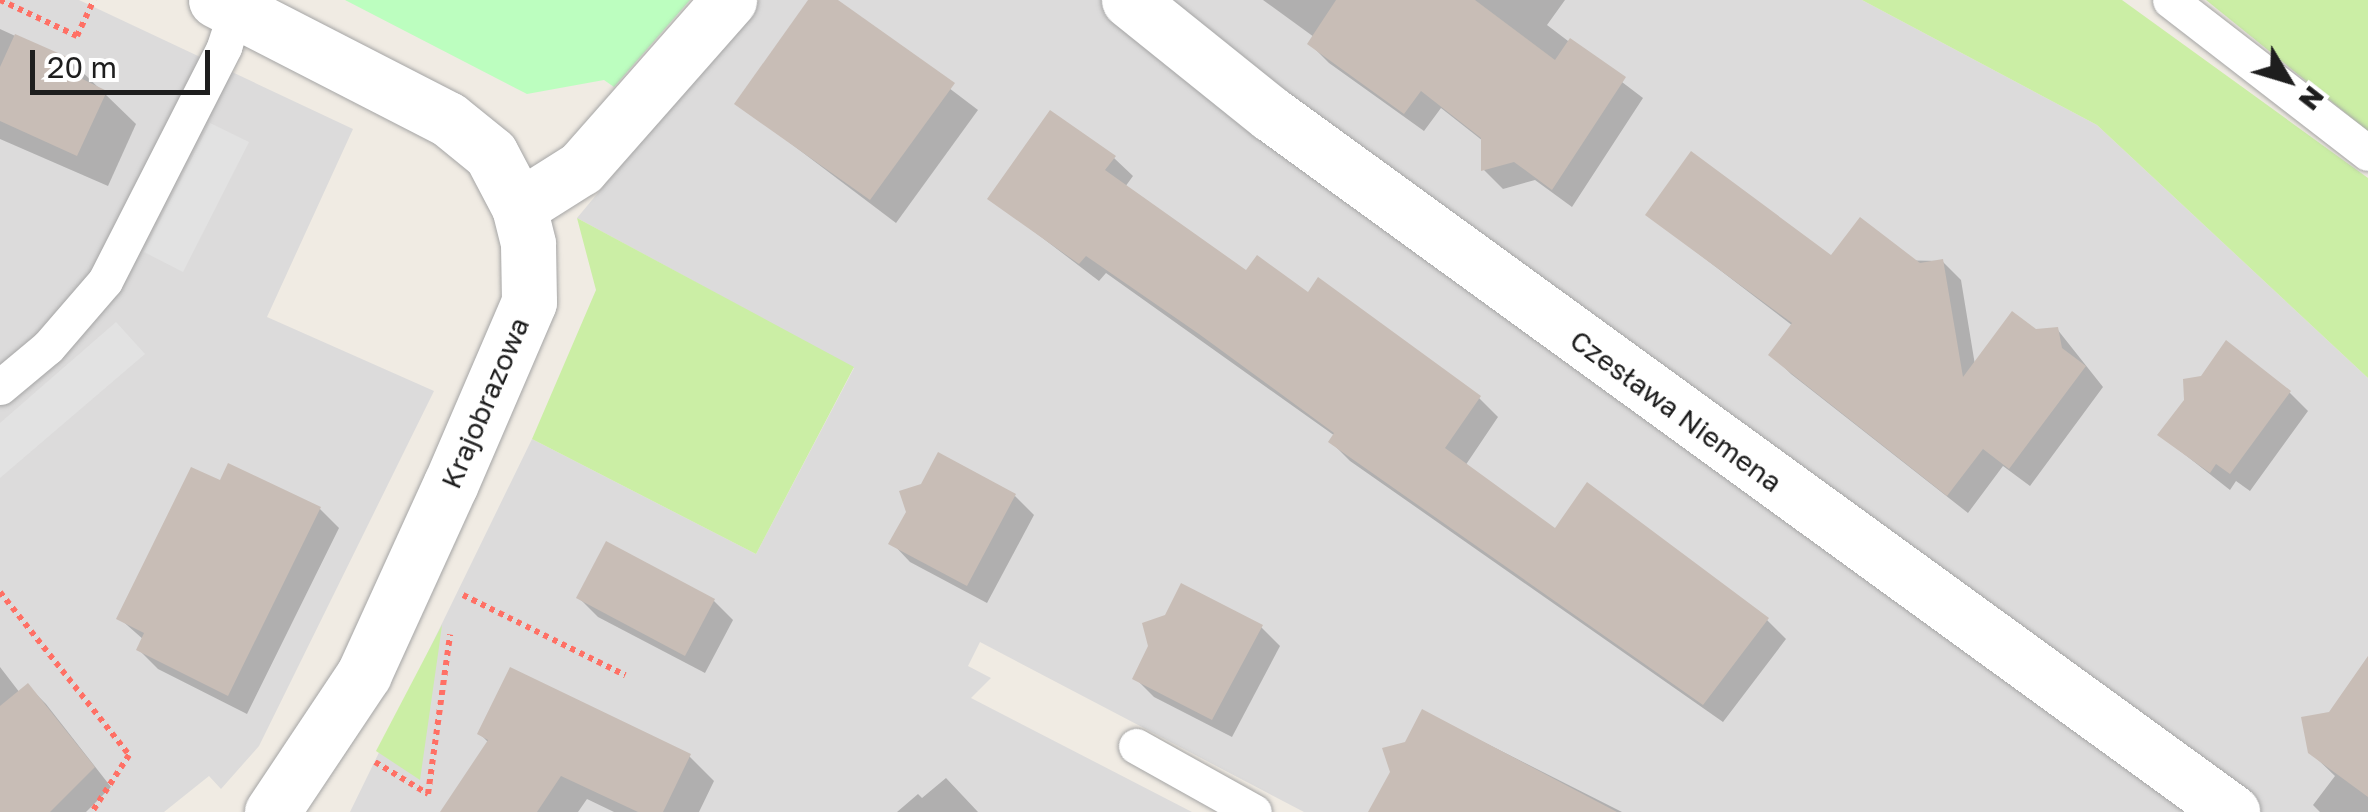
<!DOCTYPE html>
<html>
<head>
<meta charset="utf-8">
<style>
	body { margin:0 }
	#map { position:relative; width:2368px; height:812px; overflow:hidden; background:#f0ebe3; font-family:"Golos Text",sans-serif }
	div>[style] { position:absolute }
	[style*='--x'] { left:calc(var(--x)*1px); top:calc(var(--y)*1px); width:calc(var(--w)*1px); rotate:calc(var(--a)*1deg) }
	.residential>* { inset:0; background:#dcdbdb }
	.grass>* { inset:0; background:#cbeea5 }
	.park>* { inset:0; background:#bcfebf }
	.parking>* { inset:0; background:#e2e2e2 }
	.shadow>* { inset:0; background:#0003 }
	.building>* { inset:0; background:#c8bdb6 }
	.path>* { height:6px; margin-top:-3px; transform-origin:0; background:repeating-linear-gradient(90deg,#ff7065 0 5px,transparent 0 10px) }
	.roads { filter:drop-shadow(0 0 2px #a5a5a5) drop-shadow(0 0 2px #a5a5a5) }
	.lane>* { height:35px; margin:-17.5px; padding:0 17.5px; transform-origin:17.5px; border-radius:17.5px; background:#fff }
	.street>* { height:55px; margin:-27.5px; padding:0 27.5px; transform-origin:27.5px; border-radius:27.5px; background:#fff }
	span { translate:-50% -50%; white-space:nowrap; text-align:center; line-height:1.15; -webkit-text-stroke:9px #fff; paint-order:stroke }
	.street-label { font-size:28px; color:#1e1e1e }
	.north { position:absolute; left:2238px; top:30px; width:100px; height:100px; -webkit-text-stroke:8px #fff; paint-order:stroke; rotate:128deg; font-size:28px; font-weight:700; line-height:40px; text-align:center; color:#1e1e1e }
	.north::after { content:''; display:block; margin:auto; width:35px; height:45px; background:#1e1e1e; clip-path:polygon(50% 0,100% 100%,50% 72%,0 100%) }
	.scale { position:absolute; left:30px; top:50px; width:180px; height:45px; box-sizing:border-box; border:5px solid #1e1e1e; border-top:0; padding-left:12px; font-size:30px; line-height:35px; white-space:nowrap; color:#1e1e1e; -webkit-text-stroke:8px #fff; paint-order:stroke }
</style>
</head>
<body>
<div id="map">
	<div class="residential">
		<div style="clip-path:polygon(0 0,79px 0,353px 129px,267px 317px,434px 391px,259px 746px,221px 789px,209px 776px,164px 812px,0 812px)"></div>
		<div style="clip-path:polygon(759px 0,1862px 0,2097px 125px,2368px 378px,2368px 812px,1304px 812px,980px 642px,968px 666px,991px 678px,971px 698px,1192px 812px,350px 812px,532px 439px,756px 554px,854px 368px,577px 218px)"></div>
	</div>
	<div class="grass">
		<div style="clip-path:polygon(1862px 0,2122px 0,2368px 178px,2368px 378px,2097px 125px)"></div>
		<div style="clip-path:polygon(2206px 0,2368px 0,2368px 131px)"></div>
		<div style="clip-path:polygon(577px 218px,854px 367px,756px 554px,532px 439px,596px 290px)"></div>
		<div style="clip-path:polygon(442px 625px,439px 647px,420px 780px,376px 751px)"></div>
	</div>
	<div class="park">
		<div style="clip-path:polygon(345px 0,690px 0,614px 87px,604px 80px,527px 94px)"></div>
	</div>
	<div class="parking">
		<div style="clip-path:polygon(210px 123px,249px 142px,183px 272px,144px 252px)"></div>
		<div style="clip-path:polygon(116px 322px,145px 354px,0 478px,0 423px)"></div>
	</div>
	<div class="shadow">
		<div style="clip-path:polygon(811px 0,833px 0,978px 110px,896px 223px,737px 103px)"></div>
		<div style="clip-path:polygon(1263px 0,1565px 0,1547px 25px,1643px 98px,1572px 207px,1535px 180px,1503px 189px,1484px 170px,1483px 141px,1441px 108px,1424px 131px,1329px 63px,1310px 44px,1314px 37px)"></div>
		<div style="clip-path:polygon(0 29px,72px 62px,136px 124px,108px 186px,0 139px)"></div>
		<div style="clip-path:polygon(1114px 158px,1133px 176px,1125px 187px,1247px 273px,1308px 296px,1479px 398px,1498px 417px,1465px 466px,1556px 531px,1767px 620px,1786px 639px,1723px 722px,1350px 461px,1331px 442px,1335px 436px,1106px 273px,1099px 281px,990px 198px)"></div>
		<div style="clip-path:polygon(1648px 215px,1832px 259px,1942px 261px,1961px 280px,1975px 365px,2035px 332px,2057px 329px,2103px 387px,2030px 486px,2003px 466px,1968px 513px,1791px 374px,1772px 355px,1793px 326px)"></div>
		<div style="clip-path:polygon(2289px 392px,2308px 411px,2250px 491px,2236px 481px,2230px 490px,2160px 435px,2186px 401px)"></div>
		<div style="clip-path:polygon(221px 483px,320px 509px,339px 528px,247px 714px,158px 669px,139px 650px,144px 640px,119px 618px)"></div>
		<div style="clip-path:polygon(1015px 496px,1034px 515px,987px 603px,910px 562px,892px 543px)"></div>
		<div style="clip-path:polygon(579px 598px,714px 601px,733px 620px,705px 673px,598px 617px)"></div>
		<div style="clip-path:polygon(1261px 627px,1280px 646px,1232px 737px,1154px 697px,1135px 678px,1151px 646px)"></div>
		<div style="clip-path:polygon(0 667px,20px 693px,28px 686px,46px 704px,111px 787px,86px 812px,0 812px)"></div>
		<div style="clip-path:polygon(2368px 693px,2368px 812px,2320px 812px,2313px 805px,2335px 776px,2310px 752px,2330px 715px)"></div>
		<div style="clip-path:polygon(1424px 712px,1622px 812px,1383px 812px)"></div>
		<div style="clip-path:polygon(480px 734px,689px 756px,714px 781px,699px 812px,614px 812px,587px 799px,578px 812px,443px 812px,489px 743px)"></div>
		<div style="clip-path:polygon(946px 778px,978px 812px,897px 812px,918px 794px,922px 798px)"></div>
	</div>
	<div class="building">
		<div style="clip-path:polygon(808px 0,838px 0,955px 83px,870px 200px,734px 104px)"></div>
		<div style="clip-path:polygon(1336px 0,1475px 0,1555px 60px,1570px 38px,1626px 77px,1552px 190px,1514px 162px,1481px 171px,1481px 138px,1421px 91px,1404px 114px,1307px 44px)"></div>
		<div style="clip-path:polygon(15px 34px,74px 60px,68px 72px,107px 91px,77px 156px,0 121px,0 67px)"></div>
		<div style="clip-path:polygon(1050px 110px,1116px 156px,1105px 170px,1246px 270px,1257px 255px,1308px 292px,1318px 277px,1481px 396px,1445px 448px,1555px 528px,1587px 482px,1769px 618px,1703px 705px,1328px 442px,1334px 433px,1199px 334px,1086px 256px,1079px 264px,987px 199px)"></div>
		<div style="clip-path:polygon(1691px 151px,1831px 255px,1860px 217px,1920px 263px,1943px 259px,1963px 377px,2012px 311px,2036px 329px,2058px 327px,2062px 348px,2086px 366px,2009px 469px,1983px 449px,1947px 496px,1768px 355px,1792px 323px,1645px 215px)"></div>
		<div style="clip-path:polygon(2226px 340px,2291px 391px,2230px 474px,2216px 464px,2210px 473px,2157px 435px,2184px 400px,2183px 379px,2201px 376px)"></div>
		<div style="clip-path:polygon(938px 452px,1016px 494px,967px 586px,888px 544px,906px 512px,899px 491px,921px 484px)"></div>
		<div style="clip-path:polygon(228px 463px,321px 507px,228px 696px,136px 650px,144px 633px,116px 619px,191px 467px,220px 480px)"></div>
		<div style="clip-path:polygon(606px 541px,715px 599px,685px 656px,576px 598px)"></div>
		<div style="clip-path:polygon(1181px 583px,1263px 625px,1212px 720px,1132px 679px,1148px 646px,1142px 623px,1165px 615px)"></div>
		<div style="clip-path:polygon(2368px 656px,2368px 797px,2308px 753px,2301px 717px,2329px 712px)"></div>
		<div style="clip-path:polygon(510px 667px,691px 754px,663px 812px,638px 812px,561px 776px,537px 812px,440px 812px,488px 740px,477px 734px)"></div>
		<div style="clip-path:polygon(28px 683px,95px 767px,50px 812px,0 812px,0 706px)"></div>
		<div style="clip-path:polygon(1422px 709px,1617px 812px,1368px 812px,1390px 772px,1382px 748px,1405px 742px)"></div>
	</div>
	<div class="path">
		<div style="--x:0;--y:0;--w:85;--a:25.1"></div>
		<div style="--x:77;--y:36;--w:40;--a:-65"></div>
		<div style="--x:0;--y:592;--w:208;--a:51.6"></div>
		<div style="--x:129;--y:755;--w:68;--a:123"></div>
		<div style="--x:463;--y:595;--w:181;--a:26.3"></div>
		<div style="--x:375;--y:762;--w:62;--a:31.1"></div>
		<div style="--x:428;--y:794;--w:161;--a:-82.1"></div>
	</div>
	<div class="roads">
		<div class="lane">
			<div style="--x:2170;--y:0;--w:250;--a:37.7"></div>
			<div style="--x:0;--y:387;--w:62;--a:-39.8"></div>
			<div style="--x:48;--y:347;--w:87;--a:-49.2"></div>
			<div style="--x:105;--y:281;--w:263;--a:-63"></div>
			<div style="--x:224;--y:47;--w:39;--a:-72"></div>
			<div style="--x:1136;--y:746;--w:135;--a:29.2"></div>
		</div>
		<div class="street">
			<div style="--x:216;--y:0;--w:261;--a:27.2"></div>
			<div style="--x:448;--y:119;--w:55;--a:39.1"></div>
			<div style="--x:491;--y:154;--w:60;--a:62.2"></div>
			<div style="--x:519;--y:207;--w:38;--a:76"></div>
			<div style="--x:528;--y:244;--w:58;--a:89"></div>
			<div style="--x:529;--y:302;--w:199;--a:113.3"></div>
			<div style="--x:450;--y:485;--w:208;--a:114.5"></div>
			<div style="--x:364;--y:674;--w:166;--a:123.7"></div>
			<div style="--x:1129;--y:0;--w:182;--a:38.8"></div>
			<div style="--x:1271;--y:114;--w:1188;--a:35.99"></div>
			<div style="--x:519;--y:207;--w:73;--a:-32.2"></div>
			<div style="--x:581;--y:168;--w:224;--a:-48.6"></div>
		</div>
	</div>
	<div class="street-label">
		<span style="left:485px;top:403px;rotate:-67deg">Krajobrazowa</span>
		<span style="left:1676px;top:411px;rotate:36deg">Czesława Niemena</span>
	</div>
	<div class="north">N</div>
	<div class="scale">20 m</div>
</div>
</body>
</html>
